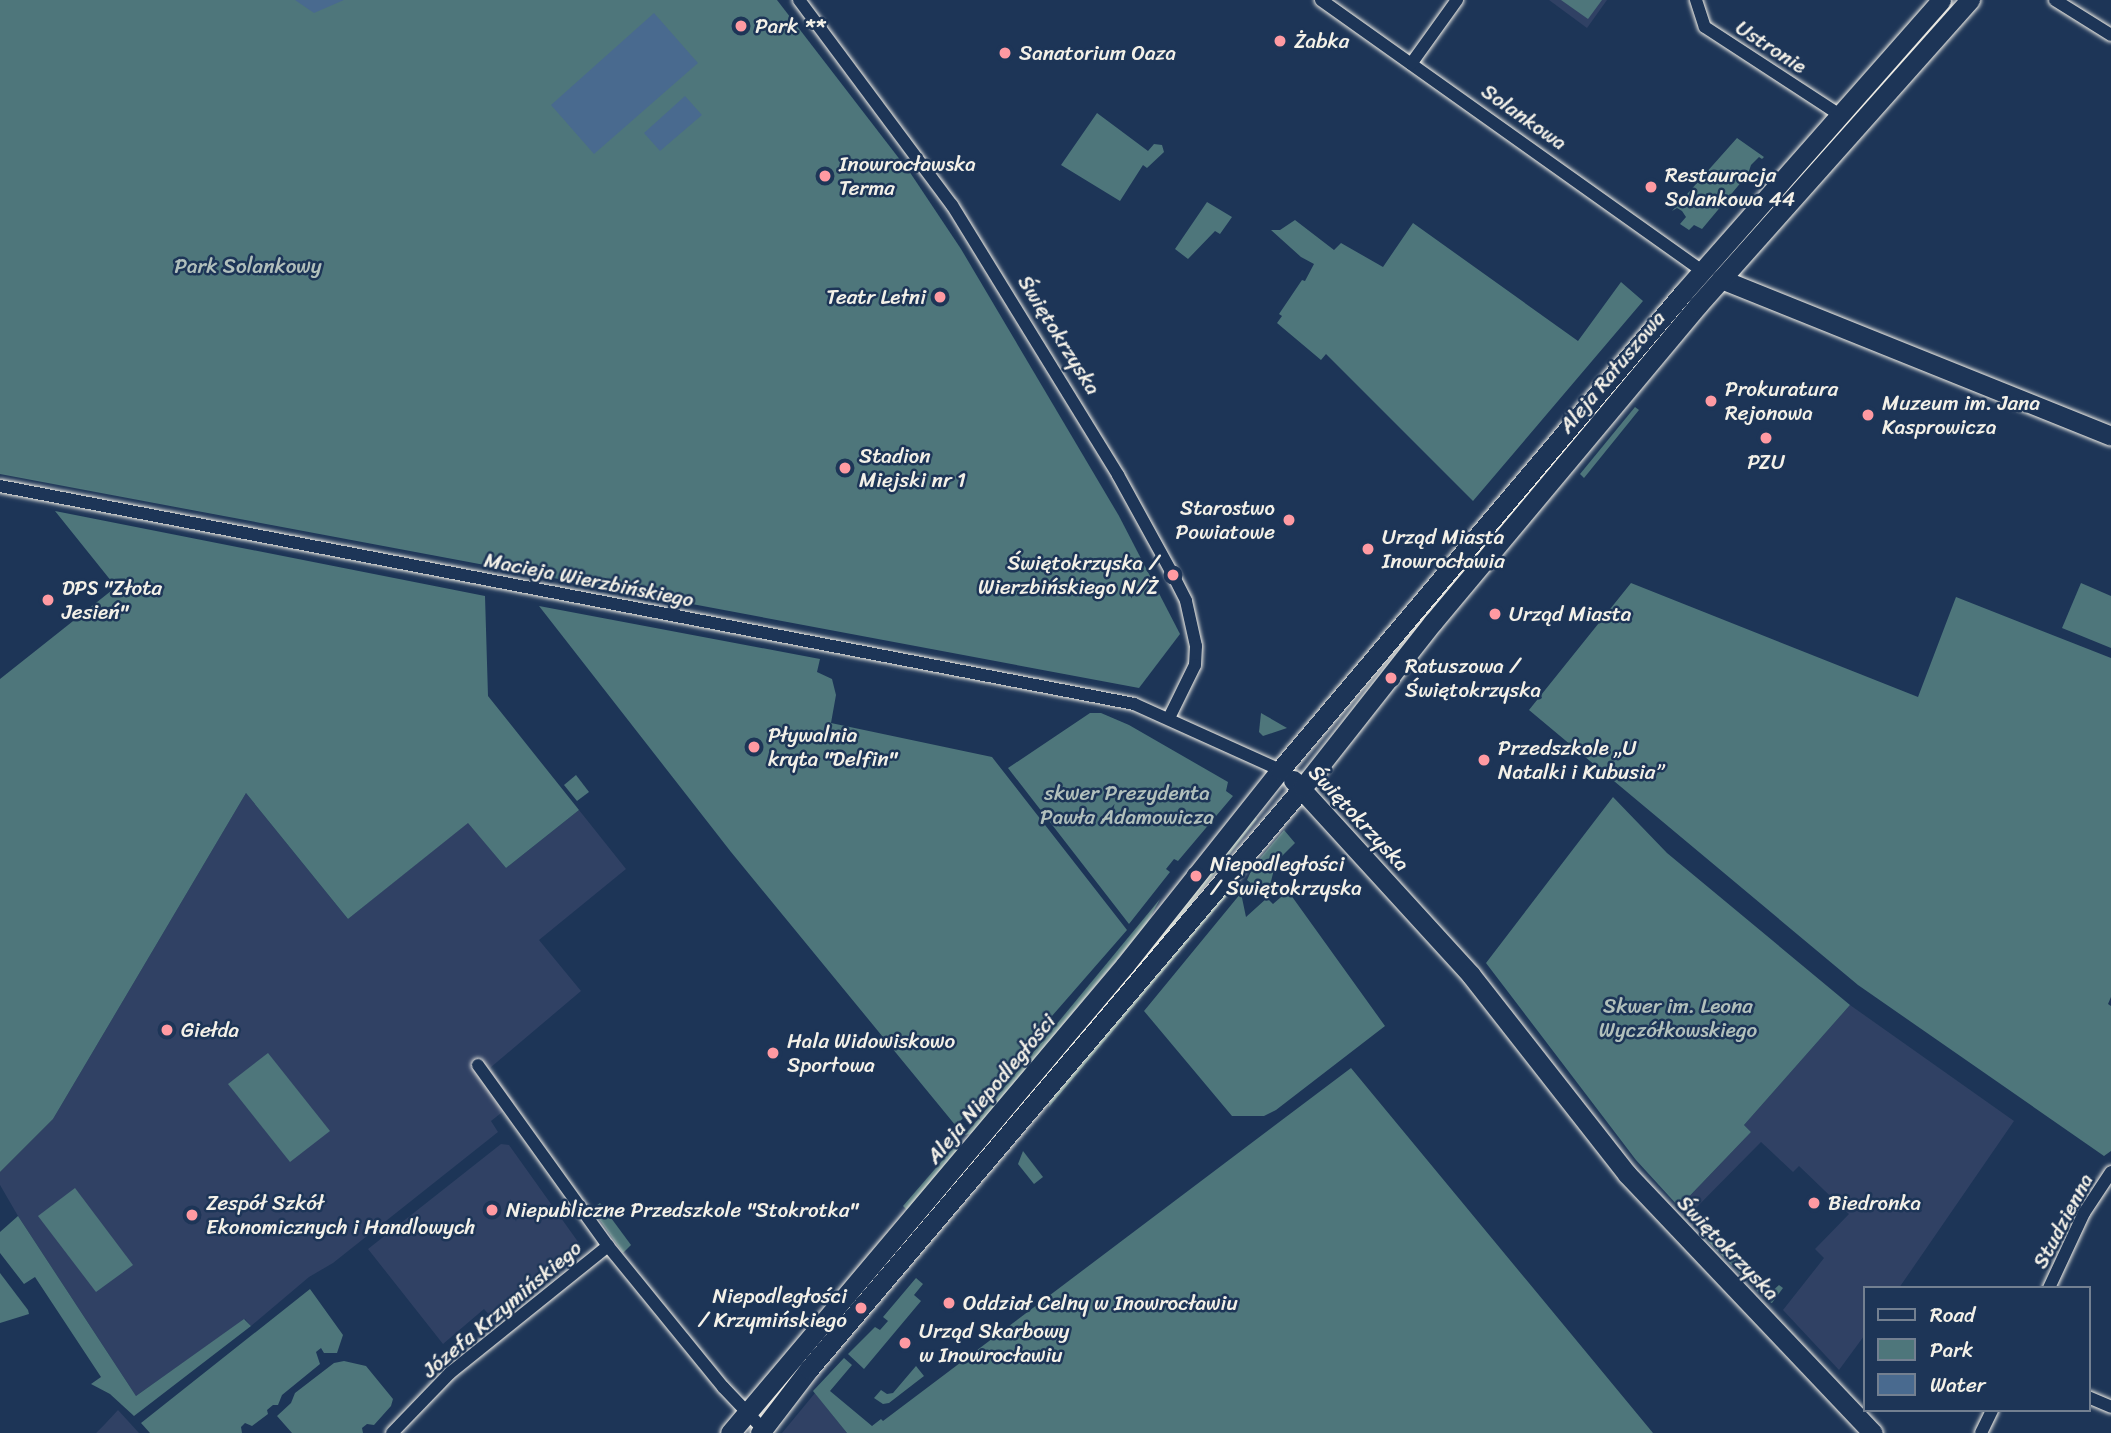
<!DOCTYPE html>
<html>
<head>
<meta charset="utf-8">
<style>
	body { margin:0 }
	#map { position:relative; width:2111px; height:1433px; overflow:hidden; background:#1d3557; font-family:Sriracha,sans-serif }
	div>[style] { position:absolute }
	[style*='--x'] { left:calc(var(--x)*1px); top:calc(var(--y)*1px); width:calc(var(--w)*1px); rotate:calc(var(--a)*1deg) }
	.built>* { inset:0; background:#304164 }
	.green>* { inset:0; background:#4e767b }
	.water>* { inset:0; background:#496a8f }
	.roads { filter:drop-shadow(0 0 2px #f4f1e8) drop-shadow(0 0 2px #f4f1e8) }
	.street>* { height:12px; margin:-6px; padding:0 6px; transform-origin:6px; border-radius:6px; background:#1d3557 }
	.secondary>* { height:19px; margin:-9.5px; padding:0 9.5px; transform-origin:9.5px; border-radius:9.5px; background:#1d3557 }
	.dots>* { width:19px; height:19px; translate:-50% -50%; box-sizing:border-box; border:4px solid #1d3557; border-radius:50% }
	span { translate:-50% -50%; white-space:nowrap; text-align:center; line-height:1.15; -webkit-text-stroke:5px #1d3557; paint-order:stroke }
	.poi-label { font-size:21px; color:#f4f1e8 }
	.left { translate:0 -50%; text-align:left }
	.right { translate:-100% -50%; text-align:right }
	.street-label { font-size:21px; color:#f4f1e8 }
	.park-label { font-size:21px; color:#b2c0bc }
	.legend { position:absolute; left:1863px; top:1286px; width:228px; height:126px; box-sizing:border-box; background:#1d3557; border:2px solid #738091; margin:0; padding:9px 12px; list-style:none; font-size:21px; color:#f4f1e8 }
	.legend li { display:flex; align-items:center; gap:14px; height:35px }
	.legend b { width:35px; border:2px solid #738091 }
</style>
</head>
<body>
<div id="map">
	<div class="built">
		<div style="clip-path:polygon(1549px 0,1607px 0,1587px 28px)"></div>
		<div style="clip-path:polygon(246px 793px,348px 919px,468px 822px,506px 868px,579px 810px,626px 869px,539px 940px,581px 991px,490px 1068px,515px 1102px,491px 1121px,498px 1132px,333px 1263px,309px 1277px,251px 1326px,245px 1319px,136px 1396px,18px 1216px,0 1185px,0 1172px,53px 1119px)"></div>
		<div style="clip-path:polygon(1850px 1005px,2014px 1121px,1899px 1288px,1864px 1288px,1864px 1336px,1839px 1370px,1783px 1310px,1824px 1258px,1815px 1249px,1849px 1214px,1799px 1166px,1793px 1172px,1761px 1142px,1688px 1216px,1679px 1207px,1751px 1132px,1744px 1125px)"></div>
		<div style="clip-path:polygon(501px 1144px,509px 1145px,581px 1246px,491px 1317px,484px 1309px,443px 1344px,368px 1249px)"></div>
		<div style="clip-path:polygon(815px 1393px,847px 1433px,782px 1433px)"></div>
		<div style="clip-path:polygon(118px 1410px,139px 1433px,96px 1433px,105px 1424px)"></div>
	</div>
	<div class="green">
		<div style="clip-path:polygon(0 0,777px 0,911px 174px,961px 249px,1119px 516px,1180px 634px,1139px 688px,0 474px)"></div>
		<div style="clip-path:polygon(1561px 0,1602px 0,1588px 19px)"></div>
		<div style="clip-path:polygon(1097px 113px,1148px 151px,1154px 144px,1162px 145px,1164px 152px,1147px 168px,1143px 165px,1120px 201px,1061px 165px)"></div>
		<div style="clip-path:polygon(1737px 138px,1764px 157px,1762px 159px,1759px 157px,1751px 165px,1748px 174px,1702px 229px,1694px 225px,1689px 230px,1680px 224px,1686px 217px,1682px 211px,1677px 208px,1672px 211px)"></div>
		<div style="clip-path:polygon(1207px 202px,1232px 217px,1220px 234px,1215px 231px,1188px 259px,1175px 249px)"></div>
		<div style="clip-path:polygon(1295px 220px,1334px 250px,1341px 243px,1383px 267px,1413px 223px,1578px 341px,1621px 282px,1643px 301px,1473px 501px,1326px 354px,1321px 360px,1277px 323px,1282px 316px,1279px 314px,1302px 280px,1305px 281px,1314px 264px,1301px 257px,1271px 230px,1280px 230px)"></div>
		<div style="clip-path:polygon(1635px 407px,1639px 410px,1584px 478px,1580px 474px)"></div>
		<div style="clip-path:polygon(55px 511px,485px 596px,488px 696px,579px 810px,506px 868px,468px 823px,348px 919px,246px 793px,53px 1119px,0 1172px,0 679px,116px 587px)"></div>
		<div style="clip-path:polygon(1631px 583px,1918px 697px,1956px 597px,2111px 658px,2111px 997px,2108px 1004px,2111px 1006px,2111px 1151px,2104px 1156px,1858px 985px,1529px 710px)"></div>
		<div style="clip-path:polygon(2081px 583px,2111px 596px,2111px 648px,2062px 628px)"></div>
		<div style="clip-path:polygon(539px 606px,820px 659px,817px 672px,832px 679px,836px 695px,831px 723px,992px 757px,1127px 930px,956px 1126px,731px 852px)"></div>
		<div style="clip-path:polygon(1090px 713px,1101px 713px,1129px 725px,1228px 782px,1226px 791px,1233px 796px,1178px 861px,1174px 859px,1166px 869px,1170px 872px,1129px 924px,1008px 768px)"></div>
		<div style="clip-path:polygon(1261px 713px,1287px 728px,1263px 736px,1259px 732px)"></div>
		<div style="clip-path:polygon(576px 775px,589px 792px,577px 801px,564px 785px)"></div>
		<div style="clip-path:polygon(1613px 797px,1667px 853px,1850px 1005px,1744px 1125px,1751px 1132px,1679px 1207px,1636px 1160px,1486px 963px)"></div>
		<div style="clip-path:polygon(1253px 815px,1257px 819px,1175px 924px,806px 1361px,803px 1358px)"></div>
		<div style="clip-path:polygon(1284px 830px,1295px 843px,1276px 862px,1270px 885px,1262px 892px,1247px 880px,1254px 865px)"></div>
		<div style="clip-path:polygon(1228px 886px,1235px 886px,1049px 1107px,1052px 1095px)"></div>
		<div style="clip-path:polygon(1288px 891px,1385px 1026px,1276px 1110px,1264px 1116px,1232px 1116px,1144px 1011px,1241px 893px,1246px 917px,1267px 898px,1273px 904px)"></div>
		<div style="clip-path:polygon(1160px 899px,1146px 925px,973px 1133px,965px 1135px)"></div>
		<div style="clip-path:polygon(268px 1053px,330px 1131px,290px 1162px,228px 1084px)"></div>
		<div style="clip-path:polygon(1351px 1068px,1653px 1433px,847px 1433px,813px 1391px,844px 1358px,852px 1365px,830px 1391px,872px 1426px,881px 1419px,883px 1421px)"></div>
		<div style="clip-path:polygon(954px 1147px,959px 1148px,908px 1211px,903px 1206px)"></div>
		<div style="clip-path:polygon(1023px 1151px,1043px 1177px,1034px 1184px,1018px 1164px)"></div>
		<div style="clip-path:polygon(75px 1188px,133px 1265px,96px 1292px,38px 1216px)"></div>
		<div style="clip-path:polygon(600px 1203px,631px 1245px,623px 1253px,592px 1209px)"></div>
		<div style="clip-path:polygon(18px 1216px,136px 1396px,244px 1319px,251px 1326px,134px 1416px,110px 1394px,91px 1384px,101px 1377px,35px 1277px,24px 1284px,0 1253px,0 1232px)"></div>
		<div style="clip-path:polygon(1706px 1226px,1771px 1292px,1779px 1285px,1783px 1288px,1772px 1303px,1768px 1302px,1700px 1233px)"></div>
		<div style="clip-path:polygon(0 1273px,28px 1310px,29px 1314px,0 1323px)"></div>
		<div style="clip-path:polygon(916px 1278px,923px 1284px,914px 1295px,921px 1301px,864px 1369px,848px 1354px,875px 1327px,880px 1330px,888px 1321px,883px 1317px)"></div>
		<div style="clip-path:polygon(310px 1289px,343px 1335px,337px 1353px,324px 1353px,321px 1348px,316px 1352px,320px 1364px,282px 1395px,278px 1405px,273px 1405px,267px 1410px,268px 1414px,252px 1426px,245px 1423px,241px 1427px,242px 1433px,150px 1433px,141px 1423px)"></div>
		<div style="clip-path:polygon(344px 1361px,366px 1366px,393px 1399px,391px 1406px,374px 1425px,367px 1424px,362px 1428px,363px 1433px,292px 1433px,277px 1416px,291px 1403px,295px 1393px,334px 1363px)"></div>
		<div style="clip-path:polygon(916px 1366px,924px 1376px,889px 1403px,883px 1404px,874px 1398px,881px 1390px,887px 1394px,893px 1393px)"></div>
	</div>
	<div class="water">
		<div style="clip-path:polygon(295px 0,344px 0,314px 13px)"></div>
		<div style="clip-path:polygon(654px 13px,698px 63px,594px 154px,551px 105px)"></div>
		<div style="clip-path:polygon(685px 96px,702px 115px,660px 151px,644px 133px)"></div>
	</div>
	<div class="roads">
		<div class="street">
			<div style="--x:799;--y:0;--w:256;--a:53.3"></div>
			<div style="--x:952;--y:205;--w:317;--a:58.4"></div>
			<div style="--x:1118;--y:475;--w:114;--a:61.2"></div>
			<div style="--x:1173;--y:575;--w:29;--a:63"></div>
			<div style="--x:1186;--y:601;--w:46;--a:77.5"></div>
			<div style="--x:1196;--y:646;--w:19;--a:93"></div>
			<div style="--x:1195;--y:665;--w:59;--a:116.1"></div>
			<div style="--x:1321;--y:0;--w:468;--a:35.4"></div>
			<div style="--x:1696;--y:0;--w:28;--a:72"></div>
			<div style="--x:1705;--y:27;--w:161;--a:33.1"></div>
			<div style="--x:2055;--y:0;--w:66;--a:32"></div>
			<div style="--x:1411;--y:64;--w:79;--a:-54.3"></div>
			<div style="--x:0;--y:486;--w:1155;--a:10.88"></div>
			<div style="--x:1134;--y:704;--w:160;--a:24.3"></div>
			<div style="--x:478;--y:1065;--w:223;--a:54.3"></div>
			<div style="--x:608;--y:1246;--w:182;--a:50.8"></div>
			<div style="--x:723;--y:1387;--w:58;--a:46.4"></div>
			<div style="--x:2049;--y:1288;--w:83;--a:-65"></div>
			<div style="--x:2084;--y:1213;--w:49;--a:-56.6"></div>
			<div style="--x:2088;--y:1397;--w:25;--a:23"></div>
			<div style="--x:392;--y:1433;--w:83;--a:-46"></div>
			<div style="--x:450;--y:1373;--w:203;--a:-38.8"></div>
			<div style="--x:1981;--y:1433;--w:25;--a:-64"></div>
		</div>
		<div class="secondary">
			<div style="--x:1721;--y:279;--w:420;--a:21.9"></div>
			<div style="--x:1293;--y:780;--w:264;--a:47.6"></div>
			<div style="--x:1471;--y:975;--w:253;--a:51.9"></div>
			<div style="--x:1627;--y:1174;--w:357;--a:46.5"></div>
			<div style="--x:730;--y:1433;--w:612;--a:-49.84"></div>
			<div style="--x:1125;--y:965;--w:249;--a:-51.5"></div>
			<div style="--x:1280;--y:770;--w:624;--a:-49.81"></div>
			<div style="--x:1683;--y:293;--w:390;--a:-48.6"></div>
			<div style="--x:760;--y:1433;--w:81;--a:-52.6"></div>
			<div style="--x:809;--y:1369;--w:763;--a:-49.68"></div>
			<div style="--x:1303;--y:787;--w:210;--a:-51.8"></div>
			<div style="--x:1433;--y:622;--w:413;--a:-50.1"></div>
			<div style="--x:1698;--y:305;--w:409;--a:-48.3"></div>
		</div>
	</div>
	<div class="dots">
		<div style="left:741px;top:26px;background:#ff9aa2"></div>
		<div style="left:1280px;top:41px;background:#ff9aa2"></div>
		<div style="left:1005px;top:53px;background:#ff9aa2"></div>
		<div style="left:825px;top:176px;background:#ff9aa2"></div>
		<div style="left:1651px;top:187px;background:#ff9aa2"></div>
		<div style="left:940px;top:297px;background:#ff9aa2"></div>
		<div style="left:1711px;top:401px;background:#ff9aa2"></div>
		<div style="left:1868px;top:415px;background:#ff9aa2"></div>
		<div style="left:1766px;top:438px;background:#ff9aa2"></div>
		<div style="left:845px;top:468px;background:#ff9aa2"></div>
		<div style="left:1289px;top:520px;background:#ff9aa2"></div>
		<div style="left:1368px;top:549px;background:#ff9aa2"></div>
		<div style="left:1173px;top:575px;background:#ff9aa2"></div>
		<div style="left:48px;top:600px;background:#ff9aa2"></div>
		<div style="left:1495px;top:614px;background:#ff9aa2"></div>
		<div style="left:1391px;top:678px;background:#ff9aa2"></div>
		<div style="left:754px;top:747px;background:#ff9aa2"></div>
		<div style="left:1484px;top:760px;background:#ff9aa2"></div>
		<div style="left:1196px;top:876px;background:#ff9aa2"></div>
		<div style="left:167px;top:1030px;background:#ff9aa2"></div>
		<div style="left:773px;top:1053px;background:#ff9aa2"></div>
		<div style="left:1814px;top:1203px;background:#ff9aa2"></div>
		<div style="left:492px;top:1210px;background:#ff9aa2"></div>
		<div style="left:192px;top:1215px;background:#ff9aa2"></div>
		<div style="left:949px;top:1303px;background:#ff9aa2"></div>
		<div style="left:861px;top:1308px;background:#ff9aa2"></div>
		<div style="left:905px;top:1343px;background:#ff9aa2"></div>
	</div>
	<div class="poi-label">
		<span class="left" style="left:755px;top:26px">Park **</span>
		<span class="left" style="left:1294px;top:41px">Żabka</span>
		<span class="left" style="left:1019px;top:53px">Sanatorium Oaza</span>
		<span class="left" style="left:839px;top:176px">Inowrocławska<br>Terma</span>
		<span class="left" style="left:1665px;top:187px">Restauracja<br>Solankowa 44</span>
		<span class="right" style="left:926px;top:297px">Teatr Letni</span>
		<span class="left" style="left:1725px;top:401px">Prokuratura<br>Rejonowa</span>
		<span class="left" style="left:1882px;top:415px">Muzeum im. Jana<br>Kasprowicza</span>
		<span class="left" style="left:859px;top:468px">Stadion<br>Miejski nr 1</span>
		<span style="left:1766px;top:462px">PZU</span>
		<span class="right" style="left:1275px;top:520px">Starostwo<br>Powiatowe</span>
		<span class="left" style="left:1382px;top:549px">Urząd Miasta<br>Inowrocławia</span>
		<span class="right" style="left:1159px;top:575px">Świętokrzyska /<br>Wierzbińskiego N/Ż</span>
		<span class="left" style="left:62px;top:600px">DPS "Złota<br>Jesień"</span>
		<span class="left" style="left:1509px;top:614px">Urząd Miasta</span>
		<span class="left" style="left:1405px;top:678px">Ratuszowa /<br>Świętokrzyska</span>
		<span class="left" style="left:768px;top:747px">Pływalnia<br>kryta "Delfin"</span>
		<span class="left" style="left:1498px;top:760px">Przedszkole „U<br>Natalki i Kubusia”</span>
		<span class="left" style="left:1210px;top:876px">Niepodległości<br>/ Świętokrzyska</span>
		<span class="left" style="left:181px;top:1030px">Giełda</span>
		<span class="left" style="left:787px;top:1053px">Hala Widowiskowo<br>Sportowa</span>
		<span class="left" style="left:206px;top:1215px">Zespół Szkół<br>Ekonomicznych i Handlowych</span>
		<span class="left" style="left:1828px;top:1203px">Biedronka</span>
		<span class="left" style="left:506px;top:1210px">Niepubliczne Przedszkole "Stokrotka"</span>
		<span class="right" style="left:847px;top:1308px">Niepodległości<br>/ Krzymińskiego</span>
		<span class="left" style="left:963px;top:1303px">Oddział Celny w Inowrocławiu</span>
		<span class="left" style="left:919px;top:1343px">Urząd Skarbowy<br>w Inowrocławiu</span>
	</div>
	<div class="street-label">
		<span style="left:1771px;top:47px;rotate:33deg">Ustronie</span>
		<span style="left:1524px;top:117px;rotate:35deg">Solankowa</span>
		<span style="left:1059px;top:335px;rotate:58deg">Świętokrzyska</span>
		<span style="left:1612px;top:372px;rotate:-50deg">Aleja Ratuszowa</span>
		<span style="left:589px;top:580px;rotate:11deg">Macieja Wierzbińskiego</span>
		<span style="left:1359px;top:818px;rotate:47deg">Świętokrzyska</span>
		<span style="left:991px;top:1089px;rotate:-50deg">Aleja Niepodległości</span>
		<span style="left:2063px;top:1221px;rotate:-62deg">Studzienna</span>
		<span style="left:1728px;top:1248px;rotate:46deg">Świętokrzyska</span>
		<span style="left:502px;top:1309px;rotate:-40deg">Józefa Krzymińskiego</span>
	</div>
	<div class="park-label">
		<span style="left:248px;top:266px">Park Solankowy</span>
		<span style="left:1127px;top:805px">skwer Prezydenta<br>Pawła Adamowicza</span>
		<span style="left:1678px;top:1018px">Skwer im. Leona<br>Wyczółkowskiego</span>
	</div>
	<ul class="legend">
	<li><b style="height:9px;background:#1d3557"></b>Road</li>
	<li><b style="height:19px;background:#4e767b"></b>Park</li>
	<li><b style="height:19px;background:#496a8f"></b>Water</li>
	</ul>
</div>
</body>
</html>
